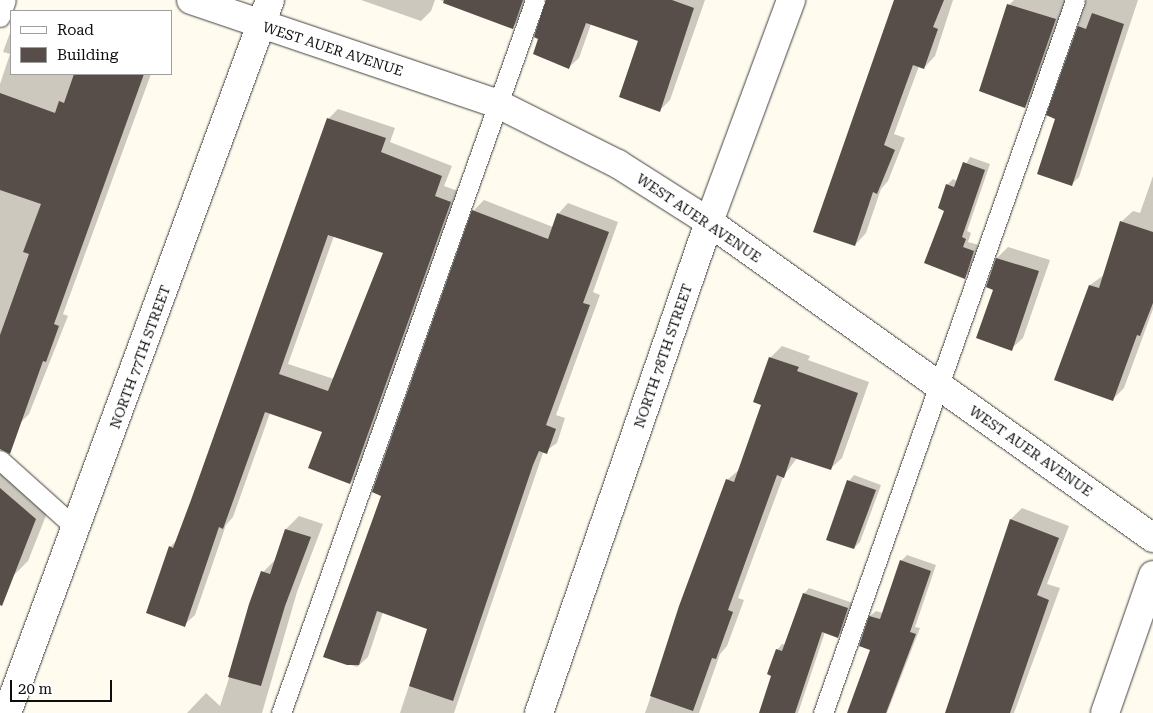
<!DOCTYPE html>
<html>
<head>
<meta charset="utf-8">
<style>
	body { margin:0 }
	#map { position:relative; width:1153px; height:713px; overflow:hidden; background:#fffbee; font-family:"Roboto Serif",serif }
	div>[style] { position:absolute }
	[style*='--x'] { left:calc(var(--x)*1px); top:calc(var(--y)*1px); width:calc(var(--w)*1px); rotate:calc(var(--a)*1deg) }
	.shadow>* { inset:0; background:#0003 }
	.building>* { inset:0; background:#574e49 }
	.roads { filter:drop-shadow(0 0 1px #404040) drop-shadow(0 0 1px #404040) }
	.lane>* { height:19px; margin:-9.5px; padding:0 9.5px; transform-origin:9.5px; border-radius:9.5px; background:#fff }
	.street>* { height:28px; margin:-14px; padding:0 14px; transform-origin:14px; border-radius:14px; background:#fff }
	span { translate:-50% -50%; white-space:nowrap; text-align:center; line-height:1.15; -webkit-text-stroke:5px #fff; paint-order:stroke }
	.street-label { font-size:14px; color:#0d0d0d }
	.legend { position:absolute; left:10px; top:10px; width:162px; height:65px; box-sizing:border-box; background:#fff; border:1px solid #9e9e9e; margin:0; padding:6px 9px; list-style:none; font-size:15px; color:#0d0d0d }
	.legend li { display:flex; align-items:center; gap:10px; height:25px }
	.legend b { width:25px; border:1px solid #9e9e9e }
	.scale { position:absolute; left:10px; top:680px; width:102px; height:22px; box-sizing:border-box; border:2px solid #0d0d0d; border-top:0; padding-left:6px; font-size:15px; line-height:18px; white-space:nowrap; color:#0d0d0d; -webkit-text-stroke:4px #fff; paint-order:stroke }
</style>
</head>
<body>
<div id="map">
	<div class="shadow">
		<div style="clip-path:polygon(361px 0,435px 0,431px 11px,421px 21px)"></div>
		<div style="clip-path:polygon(440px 0,529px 0,523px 17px,512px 27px)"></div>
		<div style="clip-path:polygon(546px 0,705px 0,670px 100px,660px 110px,640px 40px,591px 24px,579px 58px,568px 68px)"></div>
		<div style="clip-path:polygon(896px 0,953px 0,935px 56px,924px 68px,919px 66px,894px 134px,905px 138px,888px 181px,881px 189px,866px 233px,855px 245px)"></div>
		<div style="clip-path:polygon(1014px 0,1067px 0,1032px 99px,1025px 106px,1009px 5px)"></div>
		<div style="clip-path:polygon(1086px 0,1138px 0,1079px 177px,1072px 184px,1057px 118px,1048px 115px)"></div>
		<div style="clip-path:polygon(11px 30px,11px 74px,151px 74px,63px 314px,68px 316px,29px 414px,19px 424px,0 418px,0 84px,10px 54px,3px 52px)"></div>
		<div style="clip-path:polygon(evenodd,338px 109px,395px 128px,390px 142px,452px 166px,444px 186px,461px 192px,360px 473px,350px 483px,324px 431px,270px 413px,233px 517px,226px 525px,195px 615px,184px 625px,170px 547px,177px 540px,328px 119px,338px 109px,334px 236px,384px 252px,334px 379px,288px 364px,334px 236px)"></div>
		<div style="clip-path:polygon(970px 157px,990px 164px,967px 231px,971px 233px,968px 242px,979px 245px,970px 272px,964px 277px,946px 210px,947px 185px,953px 179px,957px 181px)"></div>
		<div style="clip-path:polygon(1153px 176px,1153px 309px,1124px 388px,1113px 399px,1056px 379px,1090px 285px,1104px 275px,1121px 222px,1133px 211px,1140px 213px)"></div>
		<div style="clip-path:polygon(484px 200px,553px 227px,558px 214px,568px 203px,618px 222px,593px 292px,600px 295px,556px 415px,565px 418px,557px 443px,543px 453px,454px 713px,400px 713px,428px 628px,383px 612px,368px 657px,357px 667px,325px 656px,382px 495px,473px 211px)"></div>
		<div style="clip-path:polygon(1008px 247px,1050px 260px,1023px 338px,1011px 349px,995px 289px,987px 286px,997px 258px)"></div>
		<div style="clip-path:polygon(782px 346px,810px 356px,808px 360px,869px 382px,842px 458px,830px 469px,797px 458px,783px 477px,738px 598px,744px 600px,727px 646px,720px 654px,699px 713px,645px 713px,727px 480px,740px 469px,762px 404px,770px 358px)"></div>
		<div style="clip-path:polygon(0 459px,51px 503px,28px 561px,13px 576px,0 565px)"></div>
		<div style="clip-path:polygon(854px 475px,881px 485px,860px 542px,854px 548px,849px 481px)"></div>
		<div style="clip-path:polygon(1022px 508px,1069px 526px,1047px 584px,1060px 588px,1014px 713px,946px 713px,1011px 519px)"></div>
		<div style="clip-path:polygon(299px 516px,323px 524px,297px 592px,262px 713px,187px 713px,206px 693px,220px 706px,263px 572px,276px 559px,286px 529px)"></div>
		<div style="clip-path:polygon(907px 555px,936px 565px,915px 627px,920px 628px,887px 713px,849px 713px,872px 649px,870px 616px,876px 611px,883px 613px,901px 561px)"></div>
		<div style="clip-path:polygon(809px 588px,853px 603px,843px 631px,837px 637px,825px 632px,798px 713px,760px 713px,773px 675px,777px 650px,782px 644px,786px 645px,804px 594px)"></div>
	</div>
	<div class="building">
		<div style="clip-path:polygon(444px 0,523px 0,513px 29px,443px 3px)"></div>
		<div style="clip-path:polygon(546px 0,672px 0,694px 8px,660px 112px,619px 97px,638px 41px,586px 23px,569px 69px,533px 54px,538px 39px,534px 37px)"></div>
		<div style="clip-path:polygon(894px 0,944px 0,933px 27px,938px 29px,924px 69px,913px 65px,884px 145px,895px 150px,877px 194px,873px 192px,855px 246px,813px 232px)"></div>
		<div style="clip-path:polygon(1007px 4px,1056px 19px,1025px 108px,979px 91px)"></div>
		<div style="clip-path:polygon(1092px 13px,1124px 24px,1072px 186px,1037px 174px,1055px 119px,1046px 115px,1078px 26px,1086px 29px)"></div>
		<div style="clip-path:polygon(74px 74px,144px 74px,54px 324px,59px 326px,46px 362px,43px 361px,10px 454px,0 449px,0 335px,29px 254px,23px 252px,41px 204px,0 190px,0 93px,55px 113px,59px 101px,64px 103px)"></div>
		<div style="clip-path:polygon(evenodd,327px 118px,386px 138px,381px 152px,442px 176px,435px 196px,451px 202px,350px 484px,308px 468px,322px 432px,265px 412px,223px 529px,219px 527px,185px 627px,146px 613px,169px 546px,173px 548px,191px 500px,327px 118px,328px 235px,383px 253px,328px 391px,279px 374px,328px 235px)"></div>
		<div style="clip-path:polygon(963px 162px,985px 170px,962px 237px,966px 239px,963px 247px,974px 251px,965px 279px,924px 263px,944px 211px,938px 208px,946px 184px,954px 187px)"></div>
		<div style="clip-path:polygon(472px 210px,548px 239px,557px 213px,609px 232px,583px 303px,590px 305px,546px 425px,556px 429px,547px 454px,539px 451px,533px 465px,453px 701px,409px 686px,427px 629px,377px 611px,359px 665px,347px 665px,323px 657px,381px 496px,372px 492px)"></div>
		<div style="clip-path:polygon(1120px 221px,1153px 232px,1153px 303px,1140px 336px,1137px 335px,1113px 401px,1054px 380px,1089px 285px,1099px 288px)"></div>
		<div style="clip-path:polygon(996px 258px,1039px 271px,1012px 351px,976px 338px,993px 290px,986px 287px)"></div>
		<div style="clip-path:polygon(769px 357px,799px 367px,797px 371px,858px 393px,831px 470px,791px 457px,784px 478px,777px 475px,728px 610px,733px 612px,716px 659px,712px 658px,693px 711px,650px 696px,679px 606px,726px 479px,734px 482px,761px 405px,753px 402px)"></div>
		<div style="clip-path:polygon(847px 480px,876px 490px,854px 549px,826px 540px)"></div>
		<div style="clip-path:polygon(0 488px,36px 519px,2px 606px,0 605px)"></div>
		<div style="clip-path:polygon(1010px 519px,1059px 538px,1037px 595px,1049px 600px,1010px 713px,945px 713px)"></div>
		<div style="clip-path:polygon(285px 529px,311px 537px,285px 606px,261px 686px,228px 677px,249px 604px,261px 571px,270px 574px)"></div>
		<div style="clip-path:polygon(900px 560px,931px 571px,910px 632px,916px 634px,886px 713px,847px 713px,870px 650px,859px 646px,869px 616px,880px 619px)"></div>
		<div style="clip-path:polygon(803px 593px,848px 608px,838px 638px,822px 632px,795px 713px,759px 713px,771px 676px,767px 674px,776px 649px,782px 651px)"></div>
	</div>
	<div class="roads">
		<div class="lane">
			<div style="--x:0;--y:17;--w:18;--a:-71"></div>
			<div style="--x:0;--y:460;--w:103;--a:41.9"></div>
			<div style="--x:281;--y:713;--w:757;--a:-70.39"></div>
			<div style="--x:823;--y:713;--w:756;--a:-70.53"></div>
		</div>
		<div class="street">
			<div style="--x:191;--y:0;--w:324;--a:18.7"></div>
			<div style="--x:498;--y:104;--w:134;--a:26.6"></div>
			<div style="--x:618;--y:164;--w:108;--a:32.5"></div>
			<div style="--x:709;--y:222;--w:545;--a:35.44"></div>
			<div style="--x:7;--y:713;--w:760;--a:-69.75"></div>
			<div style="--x:539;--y:713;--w:520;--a:-70.9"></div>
			<div style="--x:709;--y:222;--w:237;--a:-69.7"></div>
			<div style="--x:1105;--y:713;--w:146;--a:-70.8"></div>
		</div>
	</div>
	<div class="street-label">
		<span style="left:333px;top:49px;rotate:18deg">WEST AUER AVENUE</span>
		<span style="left:699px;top:218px;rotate:34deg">WEST AUER AVENUE</span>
		<span style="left:663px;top:356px;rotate:-71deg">NORTH 78TH STREET</span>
		<span style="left:140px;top:357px;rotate:-70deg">NORTH 77TH STREET</span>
		<span style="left:1031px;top:451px;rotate:35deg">WEST AUER AVENUE</span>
	</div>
	<ul class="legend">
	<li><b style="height:6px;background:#fff"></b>Road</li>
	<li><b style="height:14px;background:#574e49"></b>Building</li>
	</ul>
	<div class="scale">20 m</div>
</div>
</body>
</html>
